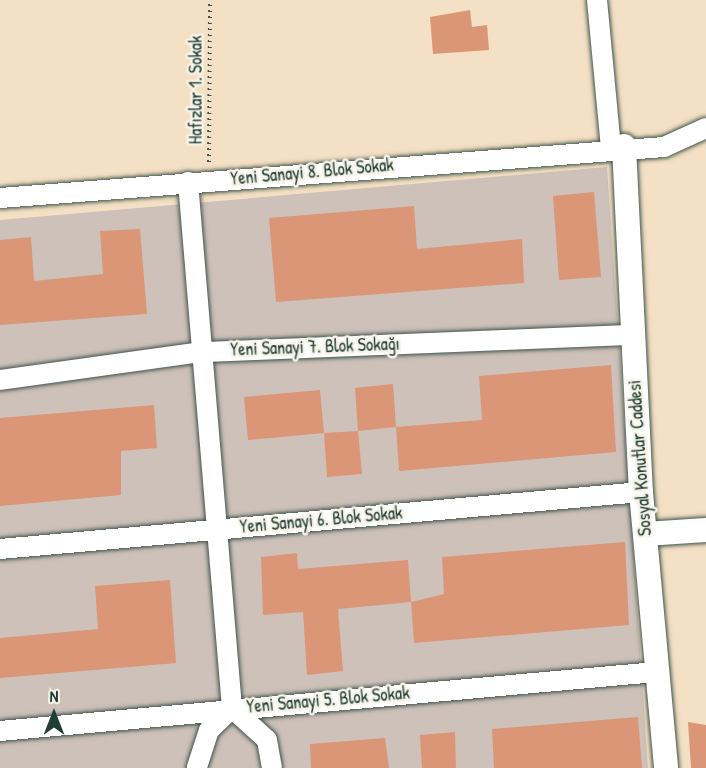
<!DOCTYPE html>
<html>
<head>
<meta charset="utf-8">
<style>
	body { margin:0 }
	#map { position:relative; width:706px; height:768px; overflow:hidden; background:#f4e0c4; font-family:"Patrick Hand",sans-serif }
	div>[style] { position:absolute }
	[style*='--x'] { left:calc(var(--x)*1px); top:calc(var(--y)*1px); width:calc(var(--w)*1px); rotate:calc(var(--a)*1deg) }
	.industrial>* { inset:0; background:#cec1ba }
	.building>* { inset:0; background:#da9677 }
	.path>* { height:4px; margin-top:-2px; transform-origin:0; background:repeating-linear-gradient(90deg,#3f554a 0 1.5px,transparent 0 6px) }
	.roads { filter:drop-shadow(0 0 2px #3f554a) drop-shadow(0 0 2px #3f554a) }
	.minor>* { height:20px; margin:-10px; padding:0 10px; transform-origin:10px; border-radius:10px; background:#fff }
	.tertiary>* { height:24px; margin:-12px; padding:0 12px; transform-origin:12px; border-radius:12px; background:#fff }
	span { translate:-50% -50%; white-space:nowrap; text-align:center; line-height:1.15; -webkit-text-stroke:5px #f7f3e8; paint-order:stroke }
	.street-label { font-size:18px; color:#1f3d34 }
	.north { position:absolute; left:24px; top:684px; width:60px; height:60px; -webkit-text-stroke:4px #f7f3e8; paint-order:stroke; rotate:0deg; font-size:16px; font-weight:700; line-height:24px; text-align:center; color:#1f3d34 }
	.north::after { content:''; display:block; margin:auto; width:21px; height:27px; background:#1f3d34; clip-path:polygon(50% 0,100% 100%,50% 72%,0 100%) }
</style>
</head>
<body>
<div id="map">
	<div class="industrial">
		<div style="clip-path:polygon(607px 167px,648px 768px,0 768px,0 220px)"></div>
	</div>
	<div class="building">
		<div style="clip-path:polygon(470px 10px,472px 27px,487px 25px,489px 50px,433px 54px,430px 17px)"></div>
		<div style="clip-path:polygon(594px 192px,601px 277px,559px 280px,553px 196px)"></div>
		<div style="clip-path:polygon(414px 206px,417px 249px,522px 239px,524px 283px,276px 302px,269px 218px)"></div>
		<div style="clip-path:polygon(140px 229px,147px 314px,0 325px,0 240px,31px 237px,34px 281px,103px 274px,100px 231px)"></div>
		<div style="clip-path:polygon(611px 365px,616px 452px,399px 471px,396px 427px,482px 420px,479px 376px)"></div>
		<div style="clip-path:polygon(393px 384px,396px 427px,358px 431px,355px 388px)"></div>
		<div style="clip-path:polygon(320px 390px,324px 433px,248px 440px,244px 397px)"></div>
		<div style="clip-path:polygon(154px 405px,157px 448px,121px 451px,121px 495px,0 506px,0 418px)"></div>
		<div style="clip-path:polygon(358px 431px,362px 474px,327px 477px,324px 433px)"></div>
		<div style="clip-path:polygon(625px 542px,629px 625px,414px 643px,411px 602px,444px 594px,442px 557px)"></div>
		<div style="clip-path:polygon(297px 553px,298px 569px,408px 560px,411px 602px,338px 609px,343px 671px,307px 675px,303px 612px,263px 615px,261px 557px)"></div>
		<div style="clip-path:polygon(170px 580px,176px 663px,0 678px,0 638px,98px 629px,95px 586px)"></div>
		<div style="clip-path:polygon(638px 717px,642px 768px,494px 768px,492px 729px)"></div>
		<div style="clip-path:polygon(688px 722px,706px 725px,706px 768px,691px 768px)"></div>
		<div style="clip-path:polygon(455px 732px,456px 768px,422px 768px,420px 735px)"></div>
		<div style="clip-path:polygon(385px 738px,389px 768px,311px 768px,310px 744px)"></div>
	</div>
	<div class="path">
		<div style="--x:209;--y:162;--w:162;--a:-89.6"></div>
	</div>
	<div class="roads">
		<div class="minor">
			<div style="--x:597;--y:0;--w:148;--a:84.6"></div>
			<div style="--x:188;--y:182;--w:528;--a:85.22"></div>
			<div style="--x:232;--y:708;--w:32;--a:136"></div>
			<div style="--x:209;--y:730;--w:40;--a:108"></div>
			<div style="--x:0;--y:198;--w:666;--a:-4.39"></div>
			<div style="--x:664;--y:147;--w:46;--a:-24.3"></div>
			<div style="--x:0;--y:380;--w:205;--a:-7.9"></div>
			<div style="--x:203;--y:352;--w:428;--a:-2.3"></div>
			<div style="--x:0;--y:549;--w:644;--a:-5.08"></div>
			<div style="--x:232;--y:708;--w:47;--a:42.4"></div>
			<div style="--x:267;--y:740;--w:28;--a:80"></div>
			<div style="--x:0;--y:731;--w:659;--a:-5.14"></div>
		</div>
		<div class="tertiary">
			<div style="--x:624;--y:146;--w:346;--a:87.2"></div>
			<div style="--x:641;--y:492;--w:277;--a:84.8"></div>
			<div style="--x:645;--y:534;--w:61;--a:-3.8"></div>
		</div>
	</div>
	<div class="street-label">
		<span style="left:196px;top:90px;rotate:-90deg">Hafızlar 1. Sokak</span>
		<span style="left:312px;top:172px;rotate:-5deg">Yeni Sanayi 8. Blok Sokak</span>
		<span style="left:315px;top:347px;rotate:-2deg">Yeni Sanayi 7. Blok Sokağı</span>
		<span style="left:640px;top:458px;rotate:-94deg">Sosyal Konutlar Caddesi</span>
		<span style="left:321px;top:520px;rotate:-5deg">Yeni Sanayi 6. Blok Sokak</span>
		<span style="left:328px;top:700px;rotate:-5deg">Yeni Sanayi 5. Blok Sokak</span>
	</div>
	<div class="north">N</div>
</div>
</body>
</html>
